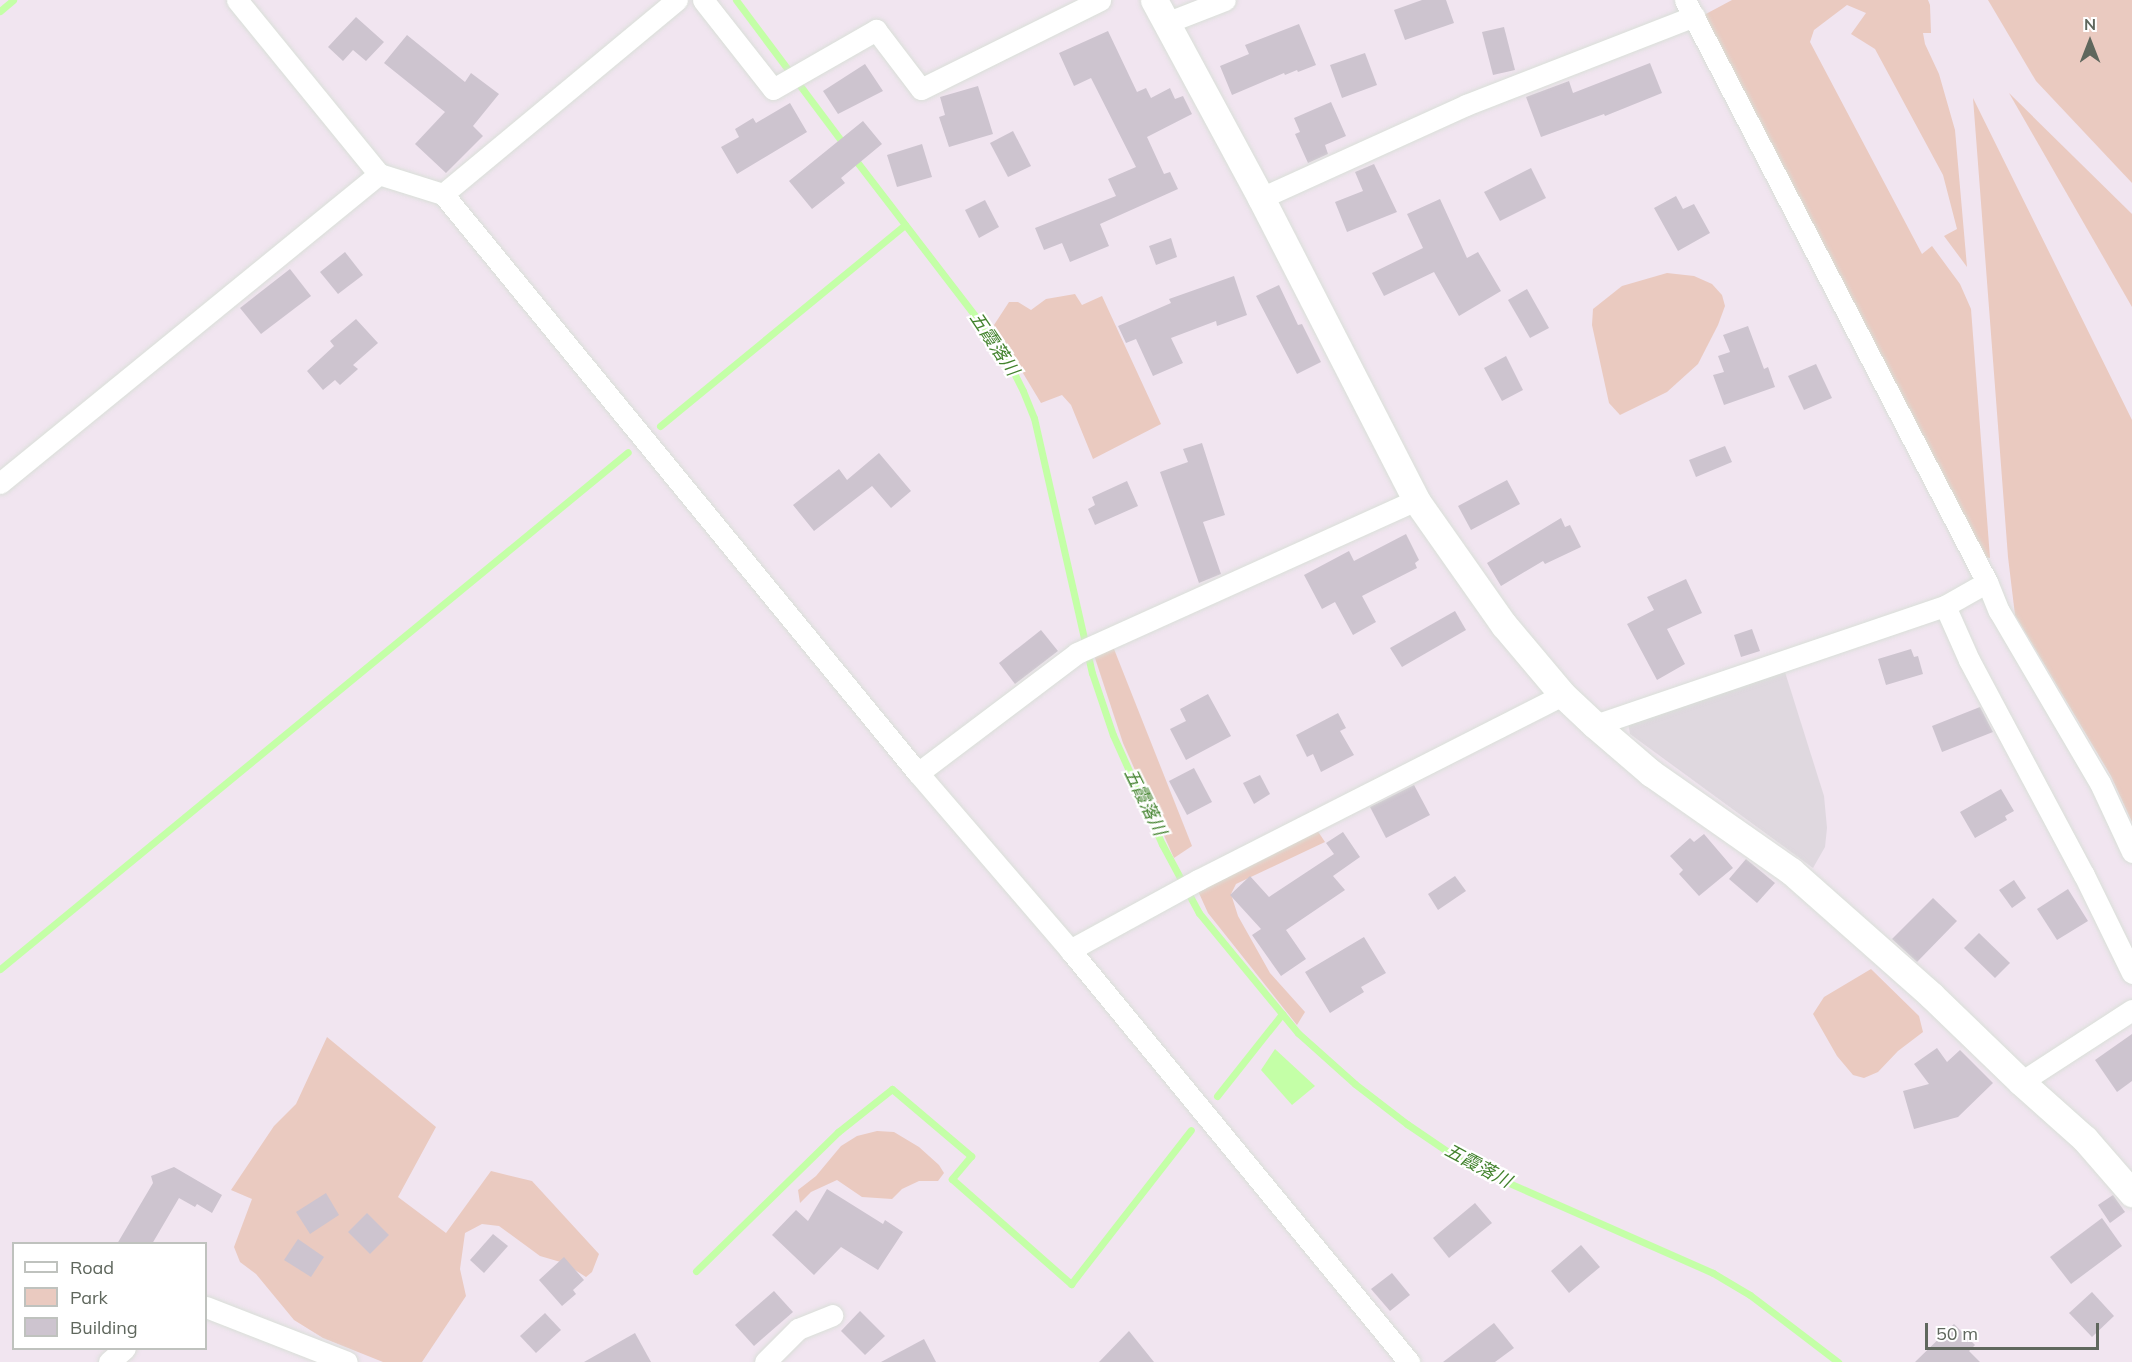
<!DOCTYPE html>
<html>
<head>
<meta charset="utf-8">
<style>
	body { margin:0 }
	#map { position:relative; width:2132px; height:1362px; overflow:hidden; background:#f1e5f0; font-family:Mulish,"Noto Sans JP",sans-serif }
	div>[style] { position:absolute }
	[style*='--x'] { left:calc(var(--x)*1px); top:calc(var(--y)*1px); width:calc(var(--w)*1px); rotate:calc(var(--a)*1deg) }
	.industrial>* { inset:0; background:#dfd8df }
	.green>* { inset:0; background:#eacac0 }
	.water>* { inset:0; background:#c4ffa7 }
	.stream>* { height:7px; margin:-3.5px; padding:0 3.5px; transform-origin:3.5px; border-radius:3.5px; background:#c4ffa7 }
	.building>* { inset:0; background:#cdc4cf }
	.roads { filter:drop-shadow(0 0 2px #d9dfd8) drop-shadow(0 0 2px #d9dfd8) }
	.minor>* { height:21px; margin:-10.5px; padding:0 10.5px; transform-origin:10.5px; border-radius:10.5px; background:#fff }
	.tertiary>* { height:27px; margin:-13.5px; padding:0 13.5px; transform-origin:13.5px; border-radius:13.5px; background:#fff }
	span { translate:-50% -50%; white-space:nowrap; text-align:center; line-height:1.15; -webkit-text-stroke:4.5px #fff; paint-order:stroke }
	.water-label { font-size:18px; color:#42822d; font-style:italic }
	.legend { position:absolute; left:12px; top:1242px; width:195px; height:108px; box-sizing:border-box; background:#fff; border:2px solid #bfc2be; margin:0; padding:8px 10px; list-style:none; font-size:18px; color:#5f675d }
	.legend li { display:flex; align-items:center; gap:12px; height:30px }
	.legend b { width:30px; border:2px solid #bfc2be }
	.north { position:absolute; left:2060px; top:12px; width:60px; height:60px; -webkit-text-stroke:4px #fff; paint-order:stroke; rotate:0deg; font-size:16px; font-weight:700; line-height:24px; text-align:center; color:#5f675d }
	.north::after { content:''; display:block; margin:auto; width:21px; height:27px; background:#5f675d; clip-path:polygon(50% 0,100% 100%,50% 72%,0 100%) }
	.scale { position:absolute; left:1925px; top:1323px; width:174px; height:27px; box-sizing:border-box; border:3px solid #5f675d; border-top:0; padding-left:8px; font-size:18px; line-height:21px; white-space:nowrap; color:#5f675d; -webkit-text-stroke:4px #fff; paint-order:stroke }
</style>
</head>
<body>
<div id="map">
	<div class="industrial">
		<div style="clip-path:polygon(1785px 672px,1824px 796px,1827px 828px,1825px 847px,1813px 868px,1630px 734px,1628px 722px)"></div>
	</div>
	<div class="green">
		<div style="clip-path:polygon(1732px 0,1928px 0,1930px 5px,1931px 33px,1923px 33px,1925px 44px,1939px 74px,1955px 130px,1967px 267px,1944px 236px,1957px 229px,1943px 175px,1875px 49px,1851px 34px,1866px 13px,1847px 5px,1814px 30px,1810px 42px,1922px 254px,1932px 246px,1960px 284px,1971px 309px,1990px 558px,1985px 557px,1704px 15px)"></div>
		<div style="clip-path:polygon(1988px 0,2132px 0,2132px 183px,2036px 81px)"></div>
		<div style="clip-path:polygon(2009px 93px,2132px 214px,2132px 307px)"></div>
		<div style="clip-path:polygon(1973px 98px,2132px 420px,2132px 822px,2111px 776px,2015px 615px,2008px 557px)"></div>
		<div style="clip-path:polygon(1667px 273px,1694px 276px,1712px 284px,1722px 295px,1725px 306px,1718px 325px,1698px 364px,1667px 392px,1620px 415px,1609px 403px,1592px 325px,1593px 309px,1622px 286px)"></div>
		<div style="clip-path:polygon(1075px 294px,1082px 305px,1102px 296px,1161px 424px,1093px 459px,1071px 405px,1062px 395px,1041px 403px,994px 325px,1009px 302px,1018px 302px,1031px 310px,1046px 299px)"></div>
		<div style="clip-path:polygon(1112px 644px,1192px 846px,1174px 858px,1123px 743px,1093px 652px)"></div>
		<div style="clip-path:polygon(1317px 830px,1325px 842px,1236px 884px,1231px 894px,1238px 916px,1270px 973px,1305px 1012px,1297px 1025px,1208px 913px,1198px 891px)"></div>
		<div style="clip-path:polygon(1871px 969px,1919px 1016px,1923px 1032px,1898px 1051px,1878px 1072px,1864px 1078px,1853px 1075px,1837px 1056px,1813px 1014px,1824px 997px)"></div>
		<div style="clip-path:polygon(327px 1037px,436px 1127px,398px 1197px,446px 1233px,491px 1171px,532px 1181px,599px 1254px,592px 1272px,586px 1277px,564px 1263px,540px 1256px,499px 1226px,482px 1224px,465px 1233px,460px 1269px,466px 1296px,422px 1362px,383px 1362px,323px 1338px,294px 1320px,256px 1274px,240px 1262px,234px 1247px,252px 1199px,231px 1190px,274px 1126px,296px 1104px)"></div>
		<div style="clip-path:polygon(877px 1131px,894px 1132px,919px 1147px,939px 1165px,944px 1173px,938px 1181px,919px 1181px,902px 1189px,892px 1199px,862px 1197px,837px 1180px,811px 1192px,800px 1203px,798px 1190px,816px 1176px,841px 1146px,857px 1136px)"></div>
	</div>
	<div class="water">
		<div style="clip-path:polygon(1275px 1049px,1315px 1086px,1292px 1105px,1261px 1070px)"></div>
	</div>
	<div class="stream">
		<div style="--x:736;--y:0;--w:184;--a:53.2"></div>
		<div style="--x:0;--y:11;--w:17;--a:-40"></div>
		<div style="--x:854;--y:158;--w:248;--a:52.5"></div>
		<div style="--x:1005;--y:355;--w:40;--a:63.4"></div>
		<div style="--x:1023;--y:391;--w:29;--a:68"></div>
		<div style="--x:1034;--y:418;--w:262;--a:77.2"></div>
		<div style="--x:1092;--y:673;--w:65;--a:71.3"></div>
		<div style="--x:1113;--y:735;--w:120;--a:65.8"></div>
		<div style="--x:1162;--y:844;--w:78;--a:61.8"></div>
		<div style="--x:1199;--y:913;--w:156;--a:50.5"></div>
		<div style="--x:1298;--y:1033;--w:76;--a:41.8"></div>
		<div style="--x:1355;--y:1084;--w:66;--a:37.6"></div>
		<div style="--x:1407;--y:1124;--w:71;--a:34.1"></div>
		<div style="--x:1466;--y:1164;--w:270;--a:23.8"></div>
		<div style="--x:1713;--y:1273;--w:43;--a:30.7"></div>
		<div style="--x:1750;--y:1295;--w:111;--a:37.3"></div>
		<div style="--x:660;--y:426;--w:317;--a:-39.4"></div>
		<div style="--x:0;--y:969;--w:813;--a:-39.46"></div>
		<div style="--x:1217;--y:1096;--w:105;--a:-51.6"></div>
		<div style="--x:696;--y:1271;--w:199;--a:-44.4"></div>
		<div style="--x:838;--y:1132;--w:69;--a:-38.5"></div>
		<div style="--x:892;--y:1089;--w:104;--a:40.3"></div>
		<div style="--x:971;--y:1156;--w:30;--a:130"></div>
		<div style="--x:952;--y:1179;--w:159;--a:41.4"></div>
		<div style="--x:1071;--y:1284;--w:195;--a:-52.1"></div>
	</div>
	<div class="building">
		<div style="clip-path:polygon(1422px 0,1446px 0,1454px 23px,1405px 40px,1394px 10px)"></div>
		<div style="clip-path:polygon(356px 17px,384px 42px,366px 61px,353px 50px,343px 61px,328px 47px)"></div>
		<div style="clip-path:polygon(1299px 24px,1316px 65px,1298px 72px,1297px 70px,1285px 75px,1284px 73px,1232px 95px,1220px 66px,1249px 54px,1245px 45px)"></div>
		<div style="clip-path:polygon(1504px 27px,1515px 70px,1493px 75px,1482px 32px)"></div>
		<div style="clip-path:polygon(1108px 31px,1137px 92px,1146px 88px,1151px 98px,1170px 88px,1175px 99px,1183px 96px,1192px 114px,1147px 137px,1164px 174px,1170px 172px,1178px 189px,1100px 224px,1109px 246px,1070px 262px,1062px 243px,1044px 250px,1035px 228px,1116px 196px,1108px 179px,1136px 167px,1091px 78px,1074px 86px,1059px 53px)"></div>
		<div style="clip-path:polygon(407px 35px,465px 82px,471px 73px,499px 94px,473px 126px,483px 136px,446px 173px,415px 144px,445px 112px,384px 63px)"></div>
		<div style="clip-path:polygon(1365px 53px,1377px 85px,1342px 98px,1330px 65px)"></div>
		<div style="clip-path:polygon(1650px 63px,1662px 93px,1605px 116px,1604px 114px,1541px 137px,1526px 97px,1569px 81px,1573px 93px)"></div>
		<div style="clip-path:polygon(865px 64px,883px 91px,838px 114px,823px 91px)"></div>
		<div style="clip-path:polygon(978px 86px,993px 134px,949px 147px,939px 117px,945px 115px,940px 97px)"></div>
		<div style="clip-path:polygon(1331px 102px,1346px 136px,1325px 145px,1328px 154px,1308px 163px,1295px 134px,1300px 132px,1294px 118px)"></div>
		<div style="clip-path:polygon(790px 103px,807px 132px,737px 174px,721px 147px,739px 137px,735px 129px,753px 118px,756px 123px)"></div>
		<div style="clip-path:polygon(863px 121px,882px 144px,841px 178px,845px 183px,812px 209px,789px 181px)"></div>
		<div style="clip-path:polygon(1013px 131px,1031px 166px,1008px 177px,990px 143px)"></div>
		<div style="clip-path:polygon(922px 144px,932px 177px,897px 187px,887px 155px)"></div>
		<div style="clip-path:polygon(1374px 164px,1397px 212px,1347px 232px,1335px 202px,1363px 191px,1355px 172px)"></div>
		<div style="clip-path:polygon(1531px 168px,1546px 198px,1500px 221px,1484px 192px)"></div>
		<div style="clip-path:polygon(1676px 196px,1683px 209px,1694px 204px,1710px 233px,1678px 251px,1654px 208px)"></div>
		<div style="clip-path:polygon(1440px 199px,1467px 258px,1478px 252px,1501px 291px,1459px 316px,1434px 272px,1384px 296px,1372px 273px,1423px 248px,1407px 214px)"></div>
		<div style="clip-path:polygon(985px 200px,999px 227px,979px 238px,965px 210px)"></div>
		<div style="clip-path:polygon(1171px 238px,1177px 257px,1156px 265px,1149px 246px)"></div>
		<div style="clip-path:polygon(345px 252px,363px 275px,338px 294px,320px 272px)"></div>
		<div style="clip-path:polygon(290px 269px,311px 296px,261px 334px,240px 308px)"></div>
		<div style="clip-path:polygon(1234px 276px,1247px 315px,1217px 326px,1216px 321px,1171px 338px,1183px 363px,1153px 376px,1136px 339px,1126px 343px,1118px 326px,1171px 303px,1169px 299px)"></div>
		<div style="clip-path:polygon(1279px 285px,1298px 325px,1302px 324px,1321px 362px,1297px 374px,1256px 296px)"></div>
		<div style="clip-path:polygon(1527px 289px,1549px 328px,1530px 338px,1508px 300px)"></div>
		<div style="clip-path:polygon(356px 319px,378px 343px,353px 365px,358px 369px,340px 385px,335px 380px,323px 390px,307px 371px,334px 346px,330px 341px)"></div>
		<div style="clip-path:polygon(1748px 326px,1764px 369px,1768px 367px,1775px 387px,1724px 405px,1713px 375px,1724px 372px,1718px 356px,1730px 352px,1723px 335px)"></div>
		<div style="clip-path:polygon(1506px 356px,1523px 390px,1502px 401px,1484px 368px)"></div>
		<div style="clip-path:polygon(1816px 364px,1832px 398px,1804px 410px,1788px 376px)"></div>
		<div style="clip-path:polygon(1202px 443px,1225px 515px,1203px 522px,1221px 574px,1199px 583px,1160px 472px,1188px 462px,1183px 449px)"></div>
		<div style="clip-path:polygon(1725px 446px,1732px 462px,1696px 477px,1689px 460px)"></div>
		<div style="clip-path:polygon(879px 453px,911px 491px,891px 508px,872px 486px,814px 531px,793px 505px,839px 469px,847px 480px)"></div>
		<div style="clip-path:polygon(1507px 480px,1520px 504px,1471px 530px,1458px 506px)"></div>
		<div style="clip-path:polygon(1127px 481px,1138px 506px,1095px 525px,1088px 509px,1095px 505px,1092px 497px)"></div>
		<div style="clip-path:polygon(1561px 518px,1565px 527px,1570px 525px,1581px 547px,1545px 564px,1543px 561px,1501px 586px,1487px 563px)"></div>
		<div style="clip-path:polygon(1406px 534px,1419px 560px,1415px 563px,1417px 568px,1362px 596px,1376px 622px,1353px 635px,1335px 602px,1322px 609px,1304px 575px,1349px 551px,1354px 561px)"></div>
		<div style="clip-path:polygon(1686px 579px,1702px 613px,1667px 629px,1685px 664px,1657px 680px,1627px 624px,1654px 610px,1647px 597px)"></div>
		<div style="clip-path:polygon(1455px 611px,1466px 630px,1402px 667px,1390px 648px)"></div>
		<div style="clip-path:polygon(1752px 629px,1760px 651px,1741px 657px,1734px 635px)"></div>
		<div style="clip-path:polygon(1041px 630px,1058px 651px,1015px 684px,999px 663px)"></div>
		<div style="clip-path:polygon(1911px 649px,1914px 657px,1918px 656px,1923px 674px,1886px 685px,1878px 659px)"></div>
		<div style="clip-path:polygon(1208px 694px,1231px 736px,1186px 760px,1170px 729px,1186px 721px,1180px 709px)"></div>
		<div style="clip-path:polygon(1980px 707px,1993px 732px,1942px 752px,1932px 726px)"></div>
		<div style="clip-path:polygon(1338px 713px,1346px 728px,1340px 731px,1354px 755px,1321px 772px,1313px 754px,1307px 757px,1296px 735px)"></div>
		<div style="clip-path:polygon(1194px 768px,1212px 802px,1187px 815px,1169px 781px)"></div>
		<div style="clip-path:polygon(1260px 775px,1270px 794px,1254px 804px,1243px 783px)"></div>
		<div style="clip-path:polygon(1414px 785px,1430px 815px,1386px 838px,1370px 807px)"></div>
		<div style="clip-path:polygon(2001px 789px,2014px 811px,2005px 816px,2007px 820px,1975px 838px,1960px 812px)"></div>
		<div style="clip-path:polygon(1343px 832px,1360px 857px,1333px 876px,1345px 890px,1286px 930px,1306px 959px,1281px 976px,1252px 935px,1261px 929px,1230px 895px,1250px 876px,1269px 897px,1334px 854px,1326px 843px)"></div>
		<div style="clip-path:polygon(1704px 834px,1733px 868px,1699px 896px,1679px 874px,1683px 870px,1670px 856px,1690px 838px,1694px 842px)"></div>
		<div style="clip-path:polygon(1746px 859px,1775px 883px,1757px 903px,1729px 879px)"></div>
		<div style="clip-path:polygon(1455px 876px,1466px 891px,1438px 910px,1428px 894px)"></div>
		<div style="clip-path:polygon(2014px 880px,2026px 898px,2012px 908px,1999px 890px)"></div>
		<div style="clip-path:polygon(2068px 889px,2088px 921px,2057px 940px,2037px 909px)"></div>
		<div style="clip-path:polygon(1933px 898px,1957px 921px,1917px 962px,1892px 939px)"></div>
		<div style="clip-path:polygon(1979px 933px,2010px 963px,1995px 978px,1964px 948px)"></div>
		<div style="clip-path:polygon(1364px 937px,1386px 973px,1361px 987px,1364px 992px,1330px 1013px,1305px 972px)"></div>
		<div style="clip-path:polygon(2132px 1034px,2132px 1081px,2117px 1092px,2095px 1060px)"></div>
		<div style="clip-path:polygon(1937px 1048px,1947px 1062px,1960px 1050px,1993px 1083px,1958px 1117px,1914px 1129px,1903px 1091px,1929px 1084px,1914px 1064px)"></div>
		<div style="clip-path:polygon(174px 1167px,222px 1195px,212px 1213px,197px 1204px,195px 1207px,179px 1198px,152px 1244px,117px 1244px,153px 1183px,151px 1176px)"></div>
		<div style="clip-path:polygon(827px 1189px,883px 1224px,885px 1220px,903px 1232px,878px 1270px,841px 1247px,814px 1275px,772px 1235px,796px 1210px,808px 1221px)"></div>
		<div style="clip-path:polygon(326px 1193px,339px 1215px,310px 1234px,296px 1212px)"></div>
		<div style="clip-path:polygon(2113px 1195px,2125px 1212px,2110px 1223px,2098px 1205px)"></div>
		<div style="clip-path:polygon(1475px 1203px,1492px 1223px,1449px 1258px,1433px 1238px)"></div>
		<div style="clip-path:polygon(367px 1213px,389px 1235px,370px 1254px,348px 1232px)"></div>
		<div style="clip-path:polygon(2102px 1218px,2122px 1246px,2071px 1284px,2050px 1257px)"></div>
		<div style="clip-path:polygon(493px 1234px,508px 1246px,484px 1273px,470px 1260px)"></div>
		<div style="clip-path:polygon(298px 1239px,324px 1257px,311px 1277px,284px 1260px)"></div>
		<div style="clip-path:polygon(1581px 1245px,1600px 1267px,1569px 1293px,1551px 1271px)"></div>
		<div style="clip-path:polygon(564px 1257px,584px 1280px,573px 1290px,576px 1294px,562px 1306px,539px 1280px)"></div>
		<div style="clip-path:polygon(1392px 1273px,1410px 1295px,1390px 1311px,1371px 1289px)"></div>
		<div style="clip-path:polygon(774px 1291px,793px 1312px,754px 1346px,735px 1325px)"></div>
		<div style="clip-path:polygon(2092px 1292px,2114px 1316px,2092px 1337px,2069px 1313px)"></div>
		<div style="clip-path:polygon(860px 1311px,885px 1336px,865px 1355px,841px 1331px)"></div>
		<div style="clip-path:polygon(545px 1313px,561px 1330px,536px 1353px,520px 1336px)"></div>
		<div style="clip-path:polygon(1494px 1323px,1514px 1348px,1495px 1362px,1443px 1362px)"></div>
		<div style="clip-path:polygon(1954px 1324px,1975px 1345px,1969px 1351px,1980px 1362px,1915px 1362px)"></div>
		<div style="clip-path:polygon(1129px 1331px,1154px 1362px,1099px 1362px)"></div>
		<div style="clip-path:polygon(635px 1333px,651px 1362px,584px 1362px)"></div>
		<div style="clip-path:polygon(924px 1339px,936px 1362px,881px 1362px)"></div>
	</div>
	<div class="roads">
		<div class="minor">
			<div style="--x:237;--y:0;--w:225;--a:50.8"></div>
			<div style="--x:703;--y:0;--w:113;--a:51.8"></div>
			<div style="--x:773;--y:89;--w:119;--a:-29.8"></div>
			<div style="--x:876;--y:30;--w:74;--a:52.7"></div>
			<div style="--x:921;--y:89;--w:200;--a:-26.4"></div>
			<div style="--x:1685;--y:0;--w:656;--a:62.58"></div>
			<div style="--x:1987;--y:582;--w:31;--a:68"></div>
			<div style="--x:1999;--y:611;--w:199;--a:59.6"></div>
			<div style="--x:2100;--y:783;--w:76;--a:65.1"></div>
			<div style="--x:1166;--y:23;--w:63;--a:-21.3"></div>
			<div style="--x:443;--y:194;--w:304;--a:-39.7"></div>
			<div style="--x:1261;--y:198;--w:225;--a:-24.4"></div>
			<div style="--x:1466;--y:105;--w:245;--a:-21.3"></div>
			<div style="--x:0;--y:483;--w:489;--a:-39.2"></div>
			<div style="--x:379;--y:174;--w:67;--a:17.4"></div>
			<div style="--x:443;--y:194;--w:749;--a:50.64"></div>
			<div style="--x:918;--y:773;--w:233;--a:49.3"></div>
			<div style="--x:1070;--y:950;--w:534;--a:50.55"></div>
			<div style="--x:1945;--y:606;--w:59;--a:66"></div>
			<div style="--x:1969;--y:660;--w:244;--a:61.9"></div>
			<div style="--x:2084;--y:875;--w:109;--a:63.9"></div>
			<div style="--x:1595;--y:725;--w:370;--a:-18.8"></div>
			<div style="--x:1945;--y:606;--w:48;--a:-29.7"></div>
			<div style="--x:918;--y:773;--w:199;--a:-37"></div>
			<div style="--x:1077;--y:653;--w:372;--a:-24.3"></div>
			<div style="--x:1070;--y:950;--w:146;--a:-28.7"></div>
			<div style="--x:1198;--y:880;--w:409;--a:-26.9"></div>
			<div style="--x:2021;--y:1082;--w:132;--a:-33"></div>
			<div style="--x:206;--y:1307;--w:151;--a:21.3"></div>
			<div style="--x:109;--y:1362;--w:21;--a:-41"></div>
			<div style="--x:765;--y:1362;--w:47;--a:-45"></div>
			<div style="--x:798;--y:1329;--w:37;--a:-22"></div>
		</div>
		<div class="tertiary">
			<div style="--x:1154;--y:0;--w:225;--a:61.6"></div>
			<div style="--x:1261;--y:198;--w:339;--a:62.8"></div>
			<div style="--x:1416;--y:500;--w:153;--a:54.9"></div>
			<div style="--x:1504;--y:625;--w:92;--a:49.9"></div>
			<div style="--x:1563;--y:695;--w:44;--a:43.2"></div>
			<div style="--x:1595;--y:725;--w:74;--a:40.6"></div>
			<div style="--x:1651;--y:773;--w:171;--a:35"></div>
			<div style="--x:1791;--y:871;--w:187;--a:41.5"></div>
			<div style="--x:1931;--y:995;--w:125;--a:44"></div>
			<div style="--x:2021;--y:1082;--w:86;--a:41.7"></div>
			<div style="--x:2085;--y:1139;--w:72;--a:49"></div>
		</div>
	</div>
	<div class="water-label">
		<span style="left:994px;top:344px;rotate:56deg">五霞落川</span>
		<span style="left:1145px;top:802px;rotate:64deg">五霞落川</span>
		<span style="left:1478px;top:1166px;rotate:28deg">五霞落川</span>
	</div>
	<ul class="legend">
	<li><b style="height:8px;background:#fff"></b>Road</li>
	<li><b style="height:16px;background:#eacac0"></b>Park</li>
	<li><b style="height:16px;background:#cdc4cf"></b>Building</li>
	</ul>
	<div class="north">N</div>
	<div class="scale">50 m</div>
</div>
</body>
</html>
